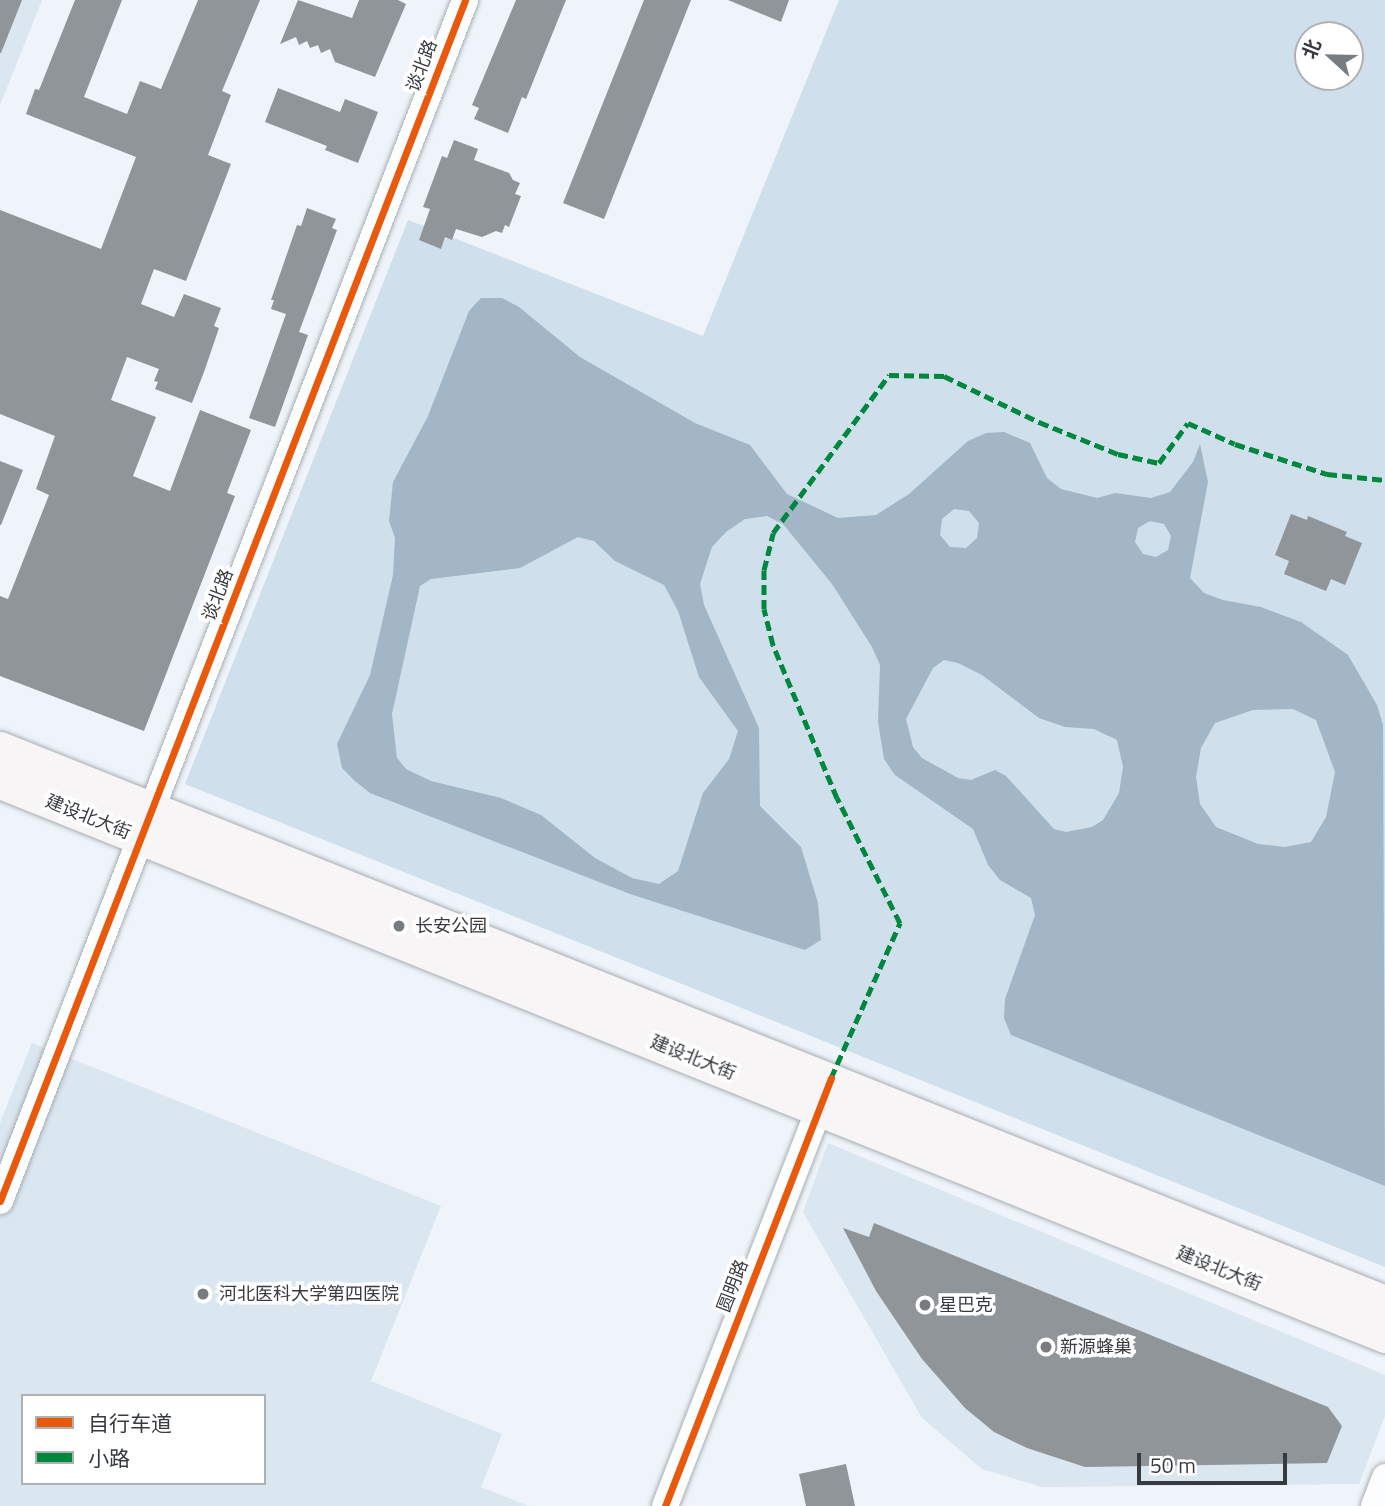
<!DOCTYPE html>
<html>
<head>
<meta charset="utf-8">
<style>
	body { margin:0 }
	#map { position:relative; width:1385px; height:1506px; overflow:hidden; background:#eef4f9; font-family:"Titillium Web","Noto Sans SC",sans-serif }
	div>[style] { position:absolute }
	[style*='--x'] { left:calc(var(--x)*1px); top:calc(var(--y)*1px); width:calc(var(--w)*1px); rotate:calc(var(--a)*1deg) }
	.built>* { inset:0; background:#dae6f0 }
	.green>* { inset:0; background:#cfdfec }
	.water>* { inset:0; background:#a2b6c5 }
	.building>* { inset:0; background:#909599 }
	.roads { filter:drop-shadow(0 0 2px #a9aeb2) drop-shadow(0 0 2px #a9aeb2) }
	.minor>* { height:26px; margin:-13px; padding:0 13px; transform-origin:13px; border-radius:13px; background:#fcfdfe }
	.major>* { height:33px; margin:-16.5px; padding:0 16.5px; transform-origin:16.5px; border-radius:16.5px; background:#f7f5f6 }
	.quiet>* { height:5px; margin-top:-2.5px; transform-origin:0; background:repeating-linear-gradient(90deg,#00873e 0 10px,transparent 0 15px) }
	.cycleway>* { height:7px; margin:-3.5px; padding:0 3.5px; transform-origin:3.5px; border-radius:3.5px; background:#e8590c }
	.dots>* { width:19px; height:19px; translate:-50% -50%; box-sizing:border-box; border:4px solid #fff; border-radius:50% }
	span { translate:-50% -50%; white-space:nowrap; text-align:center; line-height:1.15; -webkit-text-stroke:7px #fff; paint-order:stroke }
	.street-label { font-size:18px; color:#373b3f }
	.poi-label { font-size:18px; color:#373b3f }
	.left { translate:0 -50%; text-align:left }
	.legend { position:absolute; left:21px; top:1394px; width:245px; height:91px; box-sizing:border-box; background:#fff; border:2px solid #afb1b2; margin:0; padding:9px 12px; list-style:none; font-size:21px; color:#373b3f }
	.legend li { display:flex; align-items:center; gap:14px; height:35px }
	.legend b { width:35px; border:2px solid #afb1b2 }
	.north { position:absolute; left:1294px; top:21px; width:70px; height:70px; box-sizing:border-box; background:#fff; border:2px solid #afb1b2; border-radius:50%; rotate:292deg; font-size:19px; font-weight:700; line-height:28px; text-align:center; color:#373b3f }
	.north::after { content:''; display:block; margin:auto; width:24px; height:32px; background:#777c80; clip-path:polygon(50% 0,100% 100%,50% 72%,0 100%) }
	.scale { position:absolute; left:1137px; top:1453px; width:150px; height:32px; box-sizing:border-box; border:4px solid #373b3f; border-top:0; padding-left:9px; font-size:21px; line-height:24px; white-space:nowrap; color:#373b3f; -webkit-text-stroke:5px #fff; paint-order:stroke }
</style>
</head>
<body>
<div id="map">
	<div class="built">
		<div style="clip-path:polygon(0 0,42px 0,0 105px)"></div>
		<div style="clip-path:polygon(evenodd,32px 1043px,441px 1206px,371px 1381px,502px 1434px,481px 1487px,529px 1506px,0 1506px,0 1123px,32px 1043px,23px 1396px,264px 1396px,264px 1483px,23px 1483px,23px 1396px)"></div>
		<div style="clip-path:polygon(828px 1143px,1385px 1375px,1385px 1416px,1359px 1484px,1042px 1487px,982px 1469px,922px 1418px,803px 1212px)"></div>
	</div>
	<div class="green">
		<div style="clip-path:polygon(evenodd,839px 0,1385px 0,1385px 1267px,185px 784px,408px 220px,703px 336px,839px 0,1308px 35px,1350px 35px,1350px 77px,1308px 77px,1308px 35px)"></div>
	</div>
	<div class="water">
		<div style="clip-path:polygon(evenodd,481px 298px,502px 298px,519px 307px,580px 357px,695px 423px,750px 445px,787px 494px,838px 518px,876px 515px,909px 494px,968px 441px,986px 433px,1004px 432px,1030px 443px,1047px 478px,1061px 489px,1097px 498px,1115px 493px,1151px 498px,1170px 492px,1193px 462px,1200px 444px,1208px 482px,1190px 578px,1204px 593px,1223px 600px,1261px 607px,1301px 622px,1348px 655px,1377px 705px,1383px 725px,1385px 1186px,1011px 1035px,1004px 1018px,1005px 999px,1035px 915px,1031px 898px,1000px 880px,988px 865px,973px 829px,895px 775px,884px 759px,878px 722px,880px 665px,872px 647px,832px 584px,783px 524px,767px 516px,745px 519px,726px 532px,712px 547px,700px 584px,704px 605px,759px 728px,760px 806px,801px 847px,818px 903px,821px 940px,805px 950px,630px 894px,370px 793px,355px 781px,342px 768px,337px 744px,370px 675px,393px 575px,395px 538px,389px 521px,393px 482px,428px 416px,469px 311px,481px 298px,954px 509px,969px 511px,979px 523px,977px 538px,966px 548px,950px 547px,940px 535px,942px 519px,954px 509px,481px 298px,1150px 521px,1164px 524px,1171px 536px,1168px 550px,1156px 557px,1143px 554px,1135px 542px,1138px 528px,1150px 521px,481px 298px,578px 537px,594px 541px,615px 561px,664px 585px,678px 611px,699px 677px,738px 731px,729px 759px,703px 793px,678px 871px,659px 884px,632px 878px,595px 858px,541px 815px,501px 798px,431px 781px,406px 769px,397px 758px,392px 714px,420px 586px,431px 579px,520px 568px,578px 537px,481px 298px,944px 660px,958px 663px,982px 675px,1039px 718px,1065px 727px,1094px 729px,1117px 740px,1123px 767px,1119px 793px,1103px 820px,1092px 827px,1066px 832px,1054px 829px,1006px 776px,995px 770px,971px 780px,958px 778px,922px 758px,913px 747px,906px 719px,933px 668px,944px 660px,481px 298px,1293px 709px,1316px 720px,1335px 772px,1326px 817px,1311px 842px,1285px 847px,1258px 844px,1216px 827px,1200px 804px,1196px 777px,1201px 748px,1215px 723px,1253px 710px,1293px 709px)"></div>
	</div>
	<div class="building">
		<div style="clip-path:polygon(0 0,22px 0,1px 53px,0 53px)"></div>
		<div style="clip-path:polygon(75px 0,122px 0,84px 97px,127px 114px,140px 81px,161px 89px,198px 0,260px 0,222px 91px,231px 95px,208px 155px,231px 164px,186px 281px,154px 269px,141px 304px,174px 317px,184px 294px,221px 308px,214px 326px,219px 328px,204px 372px,192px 403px,155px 389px,158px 382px,154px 381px,159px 369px,127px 357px,111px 400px,156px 417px,133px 476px,170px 491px,200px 410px,251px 430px,227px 493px,235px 496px,144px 731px,0 676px,0 596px,8px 599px,49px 495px,36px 489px,55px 436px,0 414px,0 210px,101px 249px,136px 157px,26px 114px,35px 89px,39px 90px)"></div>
		<div style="clip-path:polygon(298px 0,352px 18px,359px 0,398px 0,406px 4px,375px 77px,335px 62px,330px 49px,321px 53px,318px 45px,310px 48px,307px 41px,299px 45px,296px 37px,280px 44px)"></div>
		<div style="clip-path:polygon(516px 0,566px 0,526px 99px,522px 97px,508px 133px,474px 119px,479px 108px,472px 105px)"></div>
		<div style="clip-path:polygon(644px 0,691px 0,604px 219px,563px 203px)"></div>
		<div style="clip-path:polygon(728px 0,789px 0,781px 22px)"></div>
		<div style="clip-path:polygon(278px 88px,340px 112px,345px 99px,378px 112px,358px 163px,325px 150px,327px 146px,265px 122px)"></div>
		<div style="clip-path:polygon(454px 140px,478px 149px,474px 160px,509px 173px,513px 180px,520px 183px,515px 194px,521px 196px,509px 227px,505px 225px,502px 233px,496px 231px,482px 237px,456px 229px,452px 240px,445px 237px,441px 249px,419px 240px,430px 209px,423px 207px,442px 156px,447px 158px)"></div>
		<div style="clip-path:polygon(307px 208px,336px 219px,332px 228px,337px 230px,299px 332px,308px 335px,275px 427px,249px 418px,286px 314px,271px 309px,274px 300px,271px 300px,297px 225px,301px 226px)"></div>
		<div style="clip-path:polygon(0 461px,23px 470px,1px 525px,0 525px)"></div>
		<div style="clip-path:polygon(1291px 514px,1307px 520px,1308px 516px,1347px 532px,1345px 536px,1362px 543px,1345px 585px,1331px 579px,1326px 591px,1284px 574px,1289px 561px,1275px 555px)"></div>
		<div style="clip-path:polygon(874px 1223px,1328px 1407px,1342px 1426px,1327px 1463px,1085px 1467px,1027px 1448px,994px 1432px,965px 1408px,922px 1359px,876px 1291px,843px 1228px,869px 1237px)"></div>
		<div style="clip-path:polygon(846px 1464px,855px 1506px,806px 1506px,799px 1474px)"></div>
	</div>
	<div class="roads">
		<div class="minor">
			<div style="--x:0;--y:1201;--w:1288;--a:-68.83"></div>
			<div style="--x:665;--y:1506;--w:443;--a:-68.8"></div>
			<div style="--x:1374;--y:1506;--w:31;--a:-69"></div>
		</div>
		<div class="major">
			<div style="--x:0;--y:748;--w:1492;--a:21.8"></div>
			<div style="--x:0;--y:782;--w:1492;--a:21.8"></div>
		</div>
	</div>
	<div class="quiet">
		<div style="--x:831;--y:1078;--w:170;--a:-66"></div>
		<div style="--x:900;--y:923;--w:140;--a:-116.7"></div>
		<div style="--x:837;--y:798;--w:166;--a:-112.7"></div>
		<div style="--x:773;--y:645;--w:37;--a:-104"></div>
		<div style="--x:764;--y:609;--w:39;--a:-90"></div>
		<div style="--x:764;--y:570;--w:38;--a:-76"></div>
		<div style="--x:773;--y:533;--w:196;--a:-53.7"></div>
		<div style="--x:889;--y:375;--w:55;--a:1"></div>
		<div style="--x:944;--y:376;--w:106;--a:25.8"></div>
		<div style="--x:1039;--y:422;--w:85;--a:22.1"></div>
		<div style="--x:1118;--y:454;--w:42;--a:12.4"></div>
		<div style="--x:1159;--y:463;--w:49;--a:-54.1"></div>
		<div style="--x:1188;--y:423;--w:51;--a:24.1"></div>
		<div style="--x:1235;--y:444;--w:97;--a:18.1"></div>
		<div style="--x:1327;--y:474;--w:58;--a:5.9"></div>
	</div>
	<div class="cycleway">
		<div style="--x:0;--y:1201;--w:1288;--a:-68.83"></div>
		<div style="--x:665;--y:1506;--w:459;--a:-68.8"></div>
	</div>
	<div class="dots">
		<div style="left:399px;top:926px;background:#777c80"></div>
		<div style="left:203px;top:1294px;background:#777c80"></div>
		<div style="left:925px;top:1305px;background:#777c80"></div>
		<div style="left:1046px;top:1347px;background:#777c80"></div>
	</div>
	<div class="street-label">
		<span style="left:422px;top:66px;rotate:-69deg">谈北路</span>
		<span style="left:218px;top:595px;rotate:-69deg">谈北路</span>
		<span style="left:88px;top:817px;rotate:22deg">建设北大街</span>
		<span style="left:693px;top:1058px;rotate:22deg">建设北大街</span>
		<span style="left:1219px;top:1269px;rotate:22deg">建设北大街</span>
		<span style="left:733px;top:1286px;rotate:-69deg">圆明路</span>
	</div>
	<div class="poi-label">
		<span class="left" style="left:415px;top:926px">长安公园</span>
		<span class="left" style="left:219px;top:1294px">河北医科大学第四医院</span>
		<span class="left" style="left:939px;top:1305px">星巴克</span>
		<span class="left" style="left:1060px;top:1347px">新源蜂巢</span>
	</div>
	<ul class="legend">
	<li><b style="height:9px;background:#e8590c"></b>自行车道</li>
	<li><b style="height:9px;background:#00873e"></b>小路</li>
	</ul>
	<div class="north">北</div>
	<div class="scale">50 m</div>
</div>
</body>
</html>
